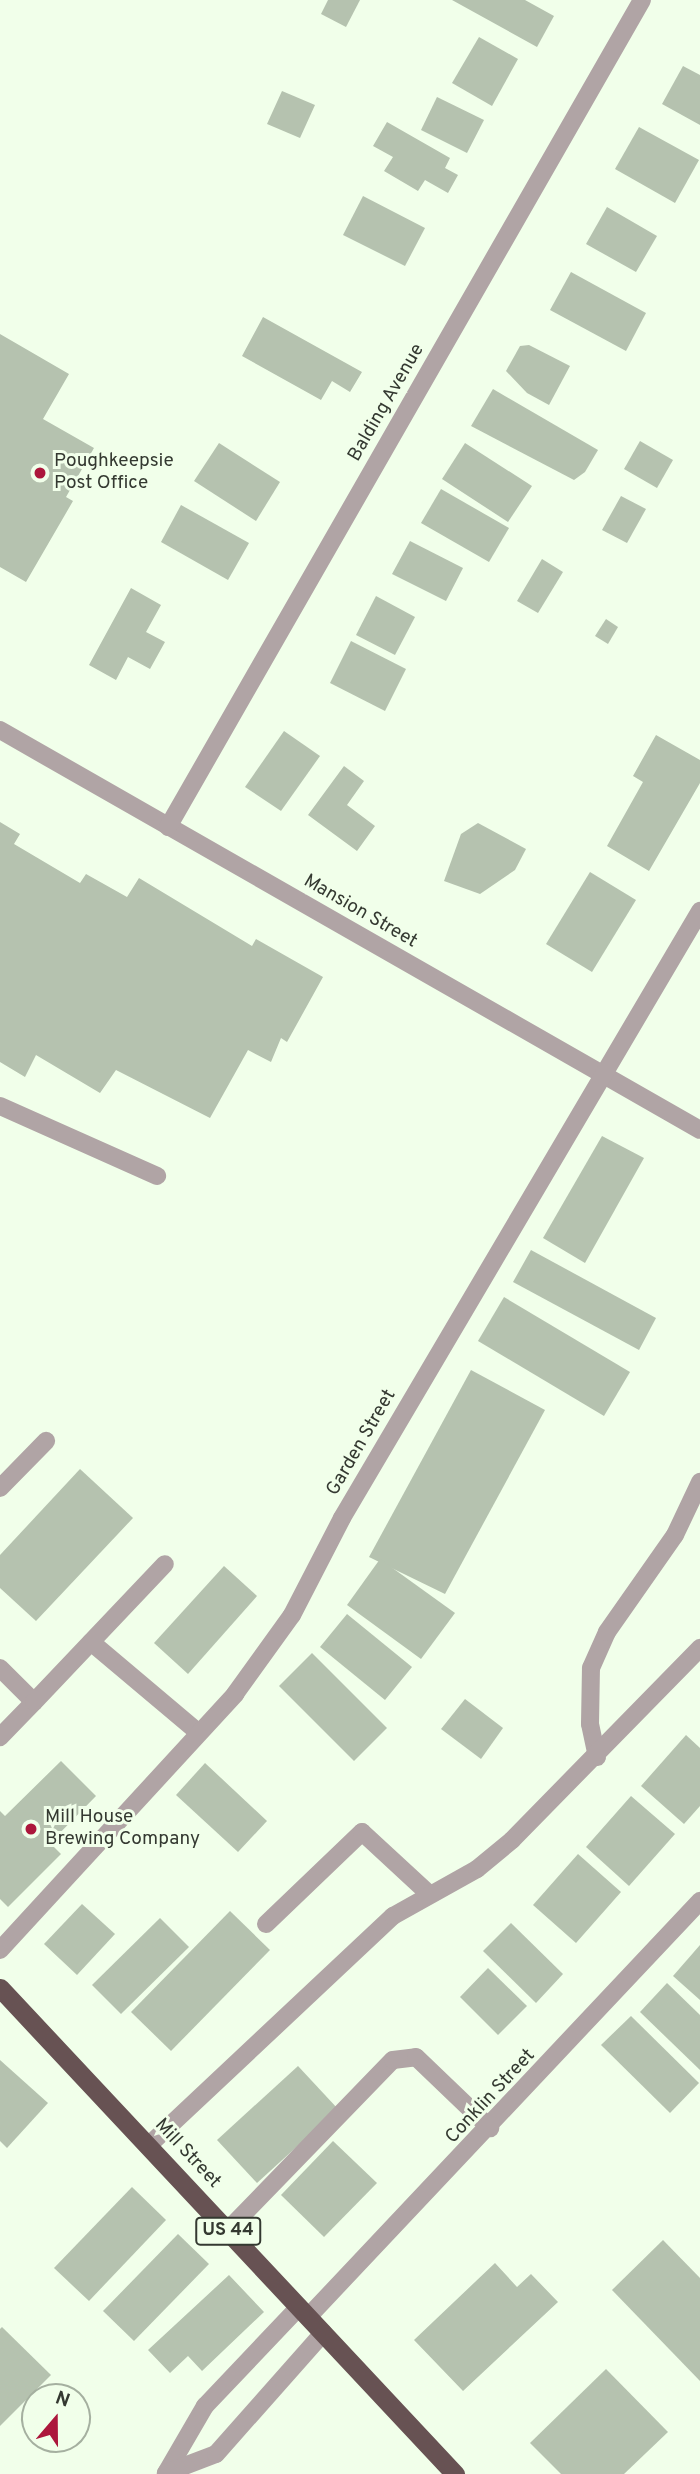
<!DOCTYPE html>
<html>
<head>
<meta charset="utf-8">
<style>
	body { margin:0 }
	#map { position:relative; width:700px; height:2474px; overflow:hidden; background:#f1ffea; font-family:Overpass,sans-serif }
	div>[style] { position:absolute }
	[style*='--x'] { left:calc(var(--x)*1px); top:calc(var(--y)*1px); width:calc(var(--w)*1px); rotate:calc(var(--a)*1deg) }
	.building>* { inset:0; background:#b5c2af }
	.service>* { height:18px; margin:-9px; padding:0 9px; transform-origin:9px; border-radius:9px; background:#b0a4a5 }
	.minor>* { height:18px; margin:-9px; padding:0 9px; transform-origin:9px; border-radius:9px; background:#b0a4a5 }
	.trunk>* { height:19px; margin:-9.5px; padding:0 9.5px; transform-origin:9.5px; border-radius:9.5px; background:#675253 }
	.dots>* { width:19px; height:19px; translate:-50% -50%; box-sizing:border-box; border:4px solid #f1ffea; border-radius:50% }
	span { translate:-50% -50%; white-space:nowrap; text-align:center; line-height:1.15; -webkit-text-stroke:6px #f1ffea; paint-order:stroke }
	.shield-label span { padding:2px 5px; background:#f1ffea; border:2px solid; border-radius:5px; -webkit-text-stroke-width:0 }
	.shield-label { font-size:18px; color:#343931; font-weight:700 }
	.street-label { font-size:19px; color:#343931 }
	.poi-label { font-size:19px; color:#343931 }
	.left { translate:0 -50%; text-align:left }
	.north { position:absolute; left:21px; top:2383px; width:70px; height:70px; box-sizing:border-box; background:#f1ffea; border:2px solid #a5b0a0; border-radius:50%; rotate:20deg; font-size:19px; font-weight:700; line-height:28px; text-align:center; color:#343931 }
	.north::after { content:''; display:block; margin:auto; width:24px; height:32px; background:#ac173c; clip-path:polygon(50% 0,100% 100%,50% 72%,0 100%) }
</style>
</head>
<body>
<div id="map">
	<div class="building">
		<div style="clip-path:polygon(328px 0,360px 0,346px 27px,321px 14px)"></div>
		<div style="clip-path:polygon(452px 0,525px 0,554px 16px,537px 47px)"></div>
		<div style="clip-path:polygon(479px 37px,518px 59px,492px 106px,452px 83px)"></div>
		<div style="clip-path:polygon(683px 66px,700px 75px,700px 125px,662px 104px)"></div>
		<div style="clip-path:polygon(282px 91px,315px 105px,300px 138px,267px 124px)"></div>
		<div style="clip-path:polygon(437px 97px,484px 120px,467px 153px,421px 130px)"></div>
		<div style="clip-path:polygon(387px 122px,450px 158px,445px 168px,458px 175px,448px 193px,425px 180px,418px 191px,384px 171px,393px 157px,373px 146px)"></div>
		<div style="clip-path:polygon(639px 127px,699px 160px,675px 203px,615px 169px)"></div>
		<div style="clip-path:polygon(363px 196px,425px 228px,405px 266px,343px 235px)"></div>
		<div style="clip-path:polygon(607px 207px,657px 236px,636px 272px,586px 244px)"></div>
		<div style="clip-path:polygon(571px 272px,646px 313px,626px 351px,550px 310px)"></div>
		<div style="clip-path:polygon(263px 317px,362px 372px,350px 392px,332px 381px,321px 400px,242px 356px)"></div>
		<div style="clip-path:polygon(0 334px,69px 374px,43px 419px,94px 448px,66px 497px,73px 501px,26px 582px,0 567px)"></div>
		<div style="clip-path:polygon(529px 345px,570px 366px,549px 405px,527px 393px,506px 371px,520px 346px)"></div>
		<div style="clip-path:polygon(493px 389px,598px 450px,585px 472px,574px 480px,471px 426px)"></div>
		<div style="clip-path:polygon(640px 441px,673px 460px,657px 488px,624px 469px)"></div>
		<div style="clip-path:polygon(219px 443px,280px 482px,256px 521px,194px 481px)"></div>
		<div style="clip-path:polygon(465px 443px,532px 486px,508px 522px,442px 479px)"></div>
		<div style="clip-path:polygon(441px 489px,509px 528px,489px 562px,421px 523px)"></div>
		<div style="clip-path:polygon(621px 496px,646px 509px,627px 543px,602px 530px)"></div>
		<div style="clip-path:polygon(181px 505px,249px 543px,228px 580px,161px 542px)"></div>
		<div style="clip-path:polygon(410px 541px,463px 568px,446px 601px,392px 574px)"></div>
		<div style="clip-path:polygon(542px 559px,563px 572px,538px 613px,517px 601px)"></div>
		<div style="clip-path:polygon(131px 588px,161px 605px,146px 632px,165px 642px,150px 669px,128px 657px,116px 680px,89px 665px)"></div>
		<div style="clip-path:polygon(376px 596px,415px 617px,395px 655px,356px 635px)"></div>
		<div style="clip-path:polygon(606px 619px,618px 627px,608px 644px,595px 636px)"></div>
		<div style="clip-path:polygon(351px 641px,406px 669px,385px 711px,330px 683px)"></div>
		<div style="clip-path:polygon(284px 731px,320px 756px,281px 811px,245px 787px)"></div>
		<div style="clip-path:polygon(656px 735px,700px 760px,700px 783px,649px 871px,607px 846px,643px 782px,633px 776px)"></div>
		<div style="clip-path:polygon(344px 766px,364px 781px,347px 805px,375px 826px,357px 851px,308px 815px)"></div>
		<div style="clip-path:polygon(0 822px,20px 834px,14px 844px,80px 883px,86px 874px,127px 897px,139px 878px,252px 946px,256px 939px,323px 977px,287px 1042px,281px 1038px,271px 1062px,248px 1050px,210px 1118px,116px 1070px,100px 1093px,36px 1055px,25px 1077px,0 1062px)"></div>
		<div style="clip-path:polygon(478px 823px,526px 849px,515px 870px,480px 894px,444px 881px,461px 834px)"></div>
		<div style="clip-path:polygon(590px 872px,636px 900px,592px 972px,546px 944px)"></div>
		<div style="clip-path:polygon(602px 1136px,644px 1158px,585px 1263px,543px 1238px)"></div>
		<div style="clip-path:polygon(531px 1250px,656px 1318px,639px 1350px,513px 1282px)"></div>
		<div style="clip-path:polygon(504px 1297px,630px 1372px,604px 1416px,478px 1341px)"></div>
		<div style="clip-path:polygon(471px 1370px,545px 1410px,445px 1594px,369px 1557px)"></div>
		<div style="clip-path:polygon(80px 1469px,133px 1518px,36px 1621px,0 1588px,0 1555px)"></div>
		<div style="clip-path:polygon(380px 1559px,455px 1613px,421px 1659px,347px 1605px)"></div>
		<div style="clip-path:polygon(224px 1566px,257px 1596px,188px 1674px,154px 1643px)"></div>
		<div style="clip-path:polygon(347px 1614px,412px 1667px,385px 1700px,320px 1647px)"></div>
		<div style="clip-path:polygon(312px 1653px,387px 1728px,354px 1761px,279px 1686px)"></div>
		<div style="clip-path:polygon(465px 1699px,503px 1728px,481px 1759px,441px 1729px)"></div>
		<div style="clip-path:polygon(686px 1735px,700px 1748px,700px 1806px,684px 1824px,641px 1786px)"></div>
		<div style="clip-path:polygon(61px 1761px,96px 1796px,50px 1843px,61px 1854px,8px 1907px,0 1899px,0 1811px,5px 1816px)"></div>
		<div style="clip-path:polygon(205px 1763px,267px 1821px,238px 1852px,176px 1795px)"></div>
		<div style="clip-path:polygon(631px 1796px,675px 1834px,629px 1886px,586px 1847px)"></div>
		<div style="clip-path:polygon(578px 1854px,621px 1892px,576px 1943px,533px 1905px)"></div>
		<div style="clip-path:polygon(82px 1904px,115px 1934px,77px 1975px,44px 1944px)"></div>
		<div style="clip-path:polygon(230px 1911px,270px 1950px,171px 2051px,131px 2012px)"></div>
		<div style="clip-path:polygon(160px 1918px,189px 1947px,121px 2014px,92px 1985px)"></div>
		<div style="clip-path:polygon(511px 1923px,563px 1974px,536px 2003px,483px 1951px)"></div>
		<div style="clip-path:polygon(700px 1945px,700px 2000px,673px 1976px)"></div>
		<div style="clip-path:polygon(488px 1968px,527px 2006px,498px 2035px,460px 1997px)"></div>
		<div style="clip-path:polygon(667px 1983px,700px 2015px,700px 2070px,640px 2012px)"></div>
		<div style="clip-path:polygon(631px 2016px,699px 2083px,670px 2113px,601px 2045px)"></div>
		<div style="clip-path:polygon(0 2060px,48px 2103px,7px 2148px,0 2141px)"></div>
		<div style="clip-path:polygon(298px 2066px,338px 2109px,257px 2183px,217px 2140px)"></div>
		<div style="clip-path:polygon(333px 2141px,377px 2183px,324px 2237px,281px 2195px)"></div>
		<div style="clip-path:polygon(132px 2187px,166px 2220px,89px 2301px,54px 2268px)"></div>
		<div style="clip-path:polygon(178px 2234px,209px 2264px,134px 2341px,103px 2311px)"></div>
		<div style="clip-path:polygon(663px 2240px,700px 2278px,700px 2381px,612px 2290px)"></div>
		<div style="clip-path:polygon(495px 2263px,517px 2287px,531px 2274px,558px 2302px,463px 2391px,414px 2340px)"></div>
		<div style="clip-path:polygon(229px 2275px,264px 2312px,202px 2371px,188px 2356px,170px 2373px,148px 2350px)"></div>
		<div style="clip-path:polygon(2px 2327px,51px 2375px,0 2426px,0 2329px)"></div>
		<div style="clip-path:polygon(606px 2369px,668px 2432px,624px 2474px,561px 2474px,530px 2443px)"></div>
	</div>
	<div class="service">
		<div style="--x:0;--y:1106;--w:172;--a:24"></div>
		<div style="--x:0;--y:1488;--w:66;--a:-45.6"></div>
		<div style="--x:91;--y:1642;--w:141;--a:40.1"></div>
		<div style="--x:0;--y:1668;--w:48;--a:45"></div>
		<div style="--x:34;--y:1702;--w:49;--a:134.2"></div>
		<div style="--x:34;--y:1702;--w:190;--a:-46.5"></div>
		<div style="--x:597;--y:1757;--w:34;--a:-102"></div>
		<div style="--x:590;--y:1724;--w:56;--a:-89"></div>
		<div style="--x:591;--y:1668;--w:39;--a:-66"></div>
		<div style="--x:607;--y:1632;--w:118;--a:-55"></div>
		<div style="--x:675;--y:1535;--w:59;--a:-64.7"></div>
		<div style="--x:266;--y:1924;--w:133;--a:-43.8"></div>
		<div style="--x:362;--y:1832;--w:90;--a:42.7"></div>
		<div style="--x:148;--y:2146;--w:336;--a:-43.2"></div>
		<div style="--x:393;--y:1916;--w:96;--a:-29.2"></div>
		<div style="--x:477;--y:1869;--w:45;--a:-39.6"></div>
		<div style="--x:512;--y:1840;--w:269;--a:-45.6"></div>
		<div style="--x:227;--y:2231;--w:238;--a:-45.9"></div>
		<div style="--x:393;--y:2060;--w:23;--a:-7"></div>
		<div style="--x:416;--y:2057;--w:103;--a:43.8"></div>
		<div style="--x:299;--y:2307;--w:137;--a:133.5"></div>
		<div style="--x:205;--y:2406;--w:78;--a:120.2"></div>
		<div style="--x:166;--y:2473;--w:53;--a:-20.8"></div>
		<div style="--x:216;--y:2454;--w:162;--a:-48.5"></div>
	</div>
	<div class="minor">
		<div style="--x:0;--y:730;--w:806;--a:29.74"></div>
		<div style="--x:168;--y:827;--w:953;--a:-60.18"></div>
		<div style="--x:0;--y:1950;--w:348;--a:-47.4"></div>
		<div style="--x:235;--y:1694;--w:97;--a:-54.2"></div>
		<div style="--x:292;--y:1615;--w:109;--a:-62.7"></div>
		<div style="--x:342;--y:1518;--w:705;--a:-59.47"></div>
		<div style="--x:308;--y:2317;--w:572;--a:-46.7"></div>
	</div>
	<div class="trunk">
		<div style="--x:0;--y:1988;--w:666;--a:46.89"></div>
	</div>
	<div class="dots">
		<div style="left:40px;top:473px;background:#ac173c"></div>
		<div style="left:31px;top:1829px;background:#ac173c"></div>
	</div>
	<div class="shield-label">
		<span style="left:228px;top:2231px">US 44</span>
	</div>
	<div class="street-label">
		<span style="left:387px;top:403px;rotate:-60deg">Balding Avenue</span>
		<span style="left:360px;top:912px;rotate:30deg">Mansion Street</span>
		<span style="left:362px;top:1443px;rotate:-60deg">Garden Street</span>
		<span style="left:491px;top:2097px;rotate:-47deg">Conklin Street</span>
		<span style="left:187px;top:2154px;rotate:47deg">Mill Street</span>
	</div>
	<div class="poi-label">
		<span class="left" style="left:54px;top:473px">Poughkeepsie<br>Post Office</span>
		<span class="left" style="left:45px;top:1829px">Mill House<br>Brewing Company</span>
	</div>
	<div class="north">N</div>
</div>
</body>
</html>
